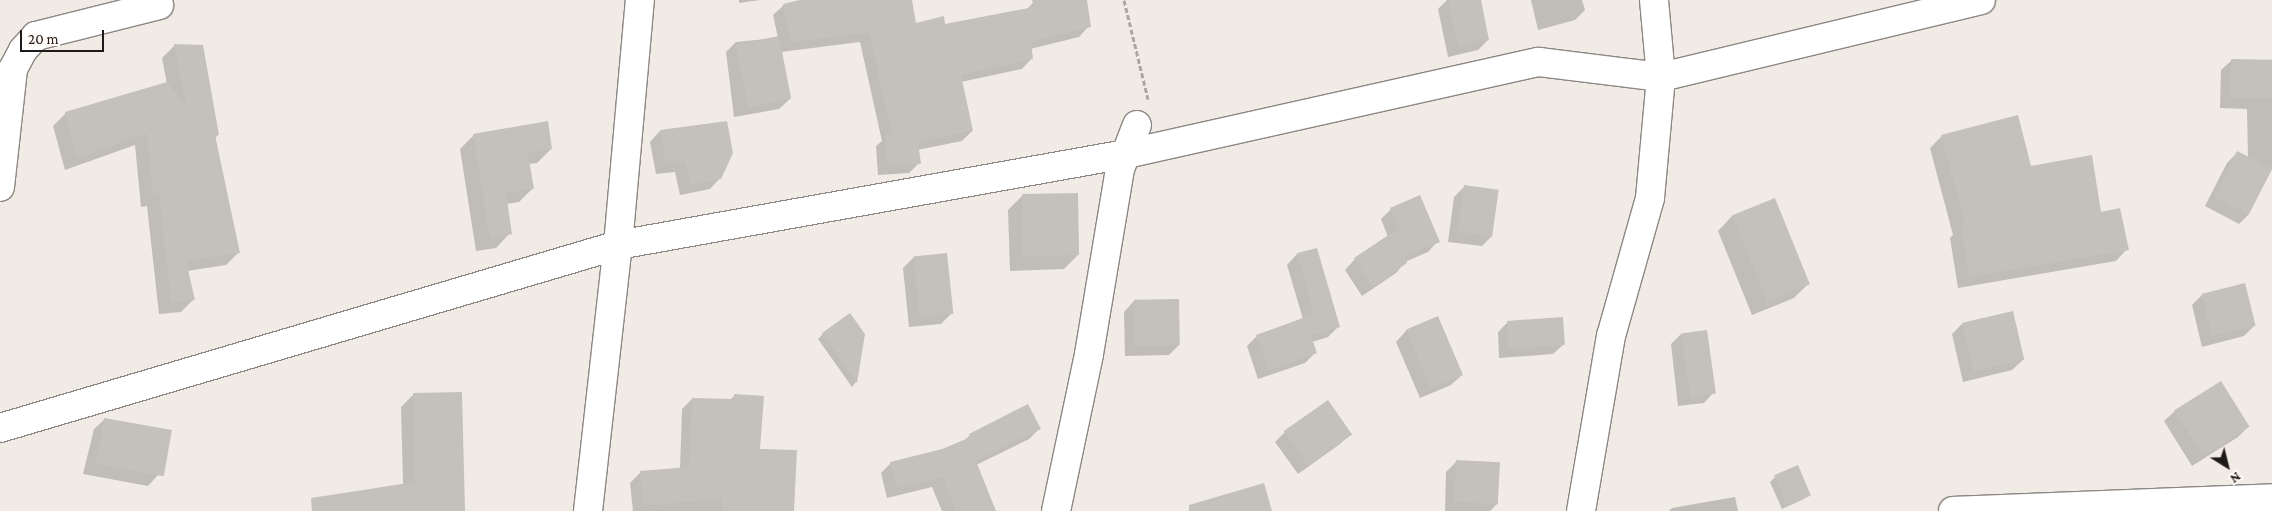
<!DOCTYPE html>
<style>
body{margin:0}
#map{position:relative;width:2272px;height:511px;overflow:hidden;background:#f1ebe6;font-family:"Crimson Pro",serif}
div>[style]{position:absolute}
[style*='--x']{left:calc(var(--x)*1px);top:calc(var(--y)*1px);width:calc(var(--w)*1px);rotate:calc(var(--a)*1deg)}
.shadow>*{inset:0;background:#0003}
.building>*{inset:0;background:#c4c0ba;transform-origin:0 0}
.path>*{height:3px;margin-top:-1.5px;transform-origin:0;background:repeating-linear-gradient(90deg,#aba6a3 0 5px,transparent 0 7.5px)}
.roads{filter:drop-shadow(1px 0 #8c8782) drop-shadow(-1px 0 #8c8782) drop-shadow(0 1px #8c8782) drop-shadow(0 -1px #8c8782)}
.street>*{height:28px;margin:-14px;padding:0 14px;transform-origin:14px;border-radius:14px;background:#fff}
span{translate:-50% -50%;white-space:nowrap;text-align:center;line-height:1.15;-webkit-text-stroke:4.5px #fff8f3;paint-order:stroke}
.north{position:absolute;left:2202px;top:441px;width:50px;height:50px;-webkit-text-stroke:4px #fff8f3;paint-order:stroke;rotate:144deg;font-size:14px;font-weight:700;line-height:20px;text-align:center;color:#1d1a19}
.north::after{content:'';display:block;margin:auto;width:18px;height:22px;background:#1d1a19;clip-path:polygon(50% 0,100% 100%,50% 72%,0 100%)}
.scale{position:absolute;left:20px;top:30px;width:84px;height:22px;box-sizing:border-box;border:2px solid #1d1a19;border-top:0;padding-left:6px;font-size:15px;line-height:18px;white-space:nowrap;color:#1d1a19;-webkit-text-stroke:4px #fff8f3;paint-order:stroke}
</style>
<div id="map">
<div class="shadow">
<i style="clip-path:polygon(739px 0,760px 0,739px 3px)"></i>
<i style="clip-path:polygon(805px 0,910px 0,915px 24px,944px 26px,1027px 9px,1033px 3px,1048px 0,1085px 0,1089px 26px,1079px 37px,1030px 49px,1032px 58px,1022px 69px,961px 82px,972px 131px,962px 141px,917px 150px,919px 163px,909px 173px,878px 175px,876px 146px,882px 141px,860px 42px,781px 52px,790px 99px,779px 109px,734px 117px,726px 52px,736px 42px,778px 38px,773px 15px,784px 5px)"></i>
<i style="clip-path:polygon(1447px 0,1480px 0,1488px 40px,1478px 50px,1448px 57px,1438px 9px)"></i>
<i style="clip-path:polygon(1531px 0,1582px 0,1585px 10px,1575px 20px,1538px 30px)"></i>
<i style="clip-path:polygon(175px 45px,218px 135px,215px 138px,239px 252px,226px 265px,187px 271px,193px 300px,181px 312px,159px 314px,147px 206px,141px 207px,135px 145px,65px 170px,53px 126px,66px 113px,167px 84px,162px 58px)"></i>
<i style="clip-path:polygon(2232px 60px,2272px 62px,2272px 169px,2249px 214px,2239px 224px,2205px 206px,2227px 163px,2237px 153px,2248px 158px,2247px 109px,2220px 108px,2221px 70px)"></i>
<i style="clip-path:polygon(660px 131px,720px 178px,710px 189px,680px 195px,675px 172px,656px 174px,650px 142px)"></i>
<i style="clip-path:polygon(474px 135px,551px 149px,537px 163px,529px 164px,533px 188px,519px 202px,506px 204px,510px 233px,496px 248px,476px 251px,460px 149px)"></i>
<i style="clip-path:polygon(1942px 136px,2100px 213px,2127px 249px,2116px 261px,1958px 288px,1950px 238px,1953px 235px,1930px 148px)"></i>
<i style="clip-path:polygon(1464px 187px,1492px 236px,1482px 246px,1448px 242px,1454px 197px)"></i>
<i style="clip-path:polygon(1022px 196px,1078px 255px,1064px 269px,1010px 271px,1008px 210px)"></i>
<i style="clip-path:polygon(1774px 199px,1808px 284px,1794px 298px,1752px 315px,1718px 231px,1732px 216px)"></i>
<i style="clip-path:polygon(1391px 209px,1438px 241px,1428px 252px,1405px 262px,1396px 273px,1362px 296px,1345px 270px,1355px 259px,1388px 237px,1381px 219px)"></i>
<i style="clip-path:polygon(1316px 249px,1338px 327px,1328px 337px,1312px 342px,1315px 353px,1305px 363px,1258px 379px,1247px 346px,1257px 336px,1303px 319px,1287px 265px,1297px 254px)"></i>
<i style="clip-path:polygon(913px 258px,951px 314px,941px 324px,909px 327px,903px 268px)"></i>
<i style="clip-path:polygon(2202px 295px,2254px 326px,2244px 336px,2202px 347px,2192px 305px)"></i>
<i style="clip-path:polygon(1134px 301px,1179px 345px,1169px 355px,1125px 356px,1124px 312px)"></i>
<i style="clip-path:polygon(2012px 312px,2023px 360px,2012px 370px,1963px 382px,1952px 334px,1962px 324px)"></i>
<i style="clip-path:polygon(1438px 318px,1462px 375px,1451px 385px,1420px 398px,1396px 342px,1406px 331px)"></i>
<i style="clip-path:polygon(1508px 322px,1564px 344px,1553px 354px,1499px 358px,1498px 332px)"></i>
<i style="clip-path:polygon(823px 334px,864px 334px,856px 382px,852px 387px,818px 339px)"></i>
<i style="clip-path:polygon(1681px 334px,1714px 392px,1704px 403px,1678px 406px,1671px 344px)"></i>
<i style="clip-path:polygon(2221px 382px,2248px 427px,2238px 437px,2192px 466px,2164px 421px,2175px 411px)"></i>
<i style="clip-path:polygon(414px 394px,464px 511px,332px 511px,403px 485px,401px 407px)"></i>
<i style="clip-path:polygon(735px 395px,759px 450px,793px 511px,633px 511px,630px 483px,641px 472px,680px 469px,682px 409px,692px 399px,730px 400px)"></i>
<i style="clip-path:polygon(105px 419px,158px 475px,148px 486px,83px 474px,94px 429px)"></i>
<i style="clip-path:polygon(1039px 429px,1029px 439px,976px 465px,995px 511px,942px 511px,932px 487px,887px 498px,881px 473px,891px 463px,942px 451px,963px 442px,970px 435px)"></i>
<i style="clip-path:polygon(1285px 432px,1350px 434px,1340px 444px,1298px 474px,1275px 442px)"></i>
<i style="clip-path:polygon(1456px 462px,1498px 503px,1490px 511px,1445px 511px,1446px 472px)"></i>
<i style="clip-path:polygon(1775px 477px,1809px 494px,1804px 499px,1782px 509px,1770px 482px)"></i>
<i style="clip-path:polygon(1735px 497px,1738px 511px,1669px 511px,1672px 508px)"></i>
</div>
<div class="building">
<i style="clip-path:polygon(800px 0,912px 0,916px 23px,944px 16px,945px 24px,1034px 7px,1032px 0,1087px 0,1091px 27px,1031px 42px,1033px 59px,961px 75px,973px 131px,918px 142px,921px 164px,888px 165px,885px 135px,892px 134px,869px 33px,790px 42px,783px 4px)"></i>
<i style="clip-path:polygon(1448px 0,1481px 0,1489px 40px,1458px 47px)"></i>
<i style="left:779px;top:36px;width:64px;height:44px;rotate:79deg"></i>
<i style="clip-path:polygon(174px 44px,203px 45px,219px 135px,215px 135px,240px 253px,186px 261px,195px 300px,171px 302px,159px 194px,153px 195px,147px 133px,77px 159px,65px 112px,167px 82px,186px 106px)"></i>
<i style="left:2231px;top:59px;width:41px;height:39px;rotate:1deg"></i>
<i style="clip-path:polygon(2018px 115px,2031px 166px,2092px 155px,2101px 212px,2120px 208px,2129px 250px,1969px 277px,1961px 225px,1965px 224px,1941px 135px)"></i>
<i style="clip-path:polygon(548px 121px,552px 149px,528px 153px,534px 189px,506px 193px,512px 234px,490px 238px,473px 134px)"></i>
<i style="clip-path:polygon(727px 121px,733px 153px,721px 179px,690px 185px,685px 162px,666px 164px,660px 130px)"></i>
<i style="left:2237px;top:151px;width:39px;height:51px;rotate:27deg"></i>
<i style="left:1464px;top:185px;width:35px;height:47px;rotate:8deg"></i>
<i style="left:1078px;top:193px;width:62px;height:56px;rotate:89deg"></i>
<i style="clip-path:polygon(1420px 195px,1440px 242px,1404px 257px,1407px 263px,1373px 287px,1354px 258px,1399px 228px,1390px 208px)"></i>
<i style="left:1775px;top:198px;width:93px;height:46px;rotate:68deg"></i>
<i style="clip-path:polygon(1317px 248px,1340px 327px,1311px 336px,1317px 353px,1269px 370px,1256px 335px,1314px 314px,1297px 253px)"></i>
<i style="left:947px;top:253px;width:61px;height:34px;rotate:84deg"></i>
<i style="left:2245px;top:283px;width:44px;height:45px;rotate:76deg"></i>
<i style="left:1179px;top:299px;width:46px;height:45px;rotate:89deg"></i>
<i style="left:2013px;top:311px;width:50px;height:52px;rotate:77deg"></i>
<i style="clip-path:polygon(850px 313px,865px 334px,857px 383px,822px 333px)"></i>
<i style="left:1438px;top:316px;width:64px;height:35px;rotate:67deg"></i>
<i style="left:1563px;top:317px;width:28px;height:56px;rotate:86deg"></i>
<i style="left:1707px;top:330px;width:64px;height:26px;rotate:82deg"></i>
<i style="left:2221px;top:381px;width:54px;height:55px;rotate:58deg"></i>
<i style="clip-path:polygon(462px 392px,465px 511px,312px 511px,311px 498px,415px 482px,413px 393px)"></i>
<i style="clip-path:polygon(734px 394px,764px 396px,760px 449px,797px 450px,794px 511px,723px 511px,722px 499px,643px 506px,640px 471px,689px 467px,692px 398px,734px 399px)"></i>
<i style="left:1328px;top:400px;width:42px;height:54px;rotate:55deg"></i>
<i style="clip-path:polygon(1028px 404px,1041px 429px,976px 461px,996px 511px,956px 511px,942px 477px,897px 488px,890px 462px,942px 449px,971px 437px,969px 434px)"></i>
<i style="left:104px;top:418px;width:69px;height:47px;rotate:10deg"></i>
<i style="left:1456px;top:460px;width:44px;height:42px;rotate:3deg"></i>
<i style="left:1798px;top:465px;width:33px;height:26px;rotate:67deg"></i>
<i style="clip-path:polygon(1264px 483px,1272px 511px,1189px 511px,1189px 505px)"></i>
</div>
<div class="path">
<i style="--x:1124;--y:0;--w:102;--a:76.4"></i>
</div>
<div class="roads">
<div class="street">
<i style="--x:0;--y:187;--w:119;--a:-83.7"></i>
<i style="--x:13;--y:69;--w:21;--a:-62"></i>
<i style="--x:23;--y:50;--w:19;--a:-47"></i>
<i style="--x:36;--y:36;--w:127;--a:-14.1"></i>
<i style="--x:0;--y:428;--w:645;--a:-16.49"></i>
<i style="--x:618;--y:245;--w:516;--a:-10.16"></i>
<i style="--x:1126;--y:154;--w:423;--a:-12.6"></i>
<i style="--x:1539;--y:62;--w:123;--a:7"></i>
<i style="--x:1661;--y:77;--w:329;--a:-13.5"></i>
<i style="--x:588;--y:511;--w:268;--a:-83.6"></i>
<i style="--x:618;--y:245;--w:246;--a:-84.9"></i>
<i style="--x:1056;--y:511;--w:160;--a:-78.1"></i>
<i style="--x:1089;--y:354;--w:188;--a:-80.5"></i>
<i style="--x:1120;--y:169;--w:47;--a:-68.9"></i>
<i style="--x:1581;--y:511;--w:178;--a:-80.3"></i>
<i style="--x:1611;--y:336;--w:143;--a:-74.2"></i>
<i style="--x:1650;--y:198;--w:121;--a:-84.8"></i>
<i style="--x:1661;--y:77;--w:77;--a:-95.2"></i>
<i style="--x:1953;--y:511;--w:319;--a:-2.3"></i>
</div>
</div>
<div class="north">N</div>
<div class="scale">20 m</div>
</div>
